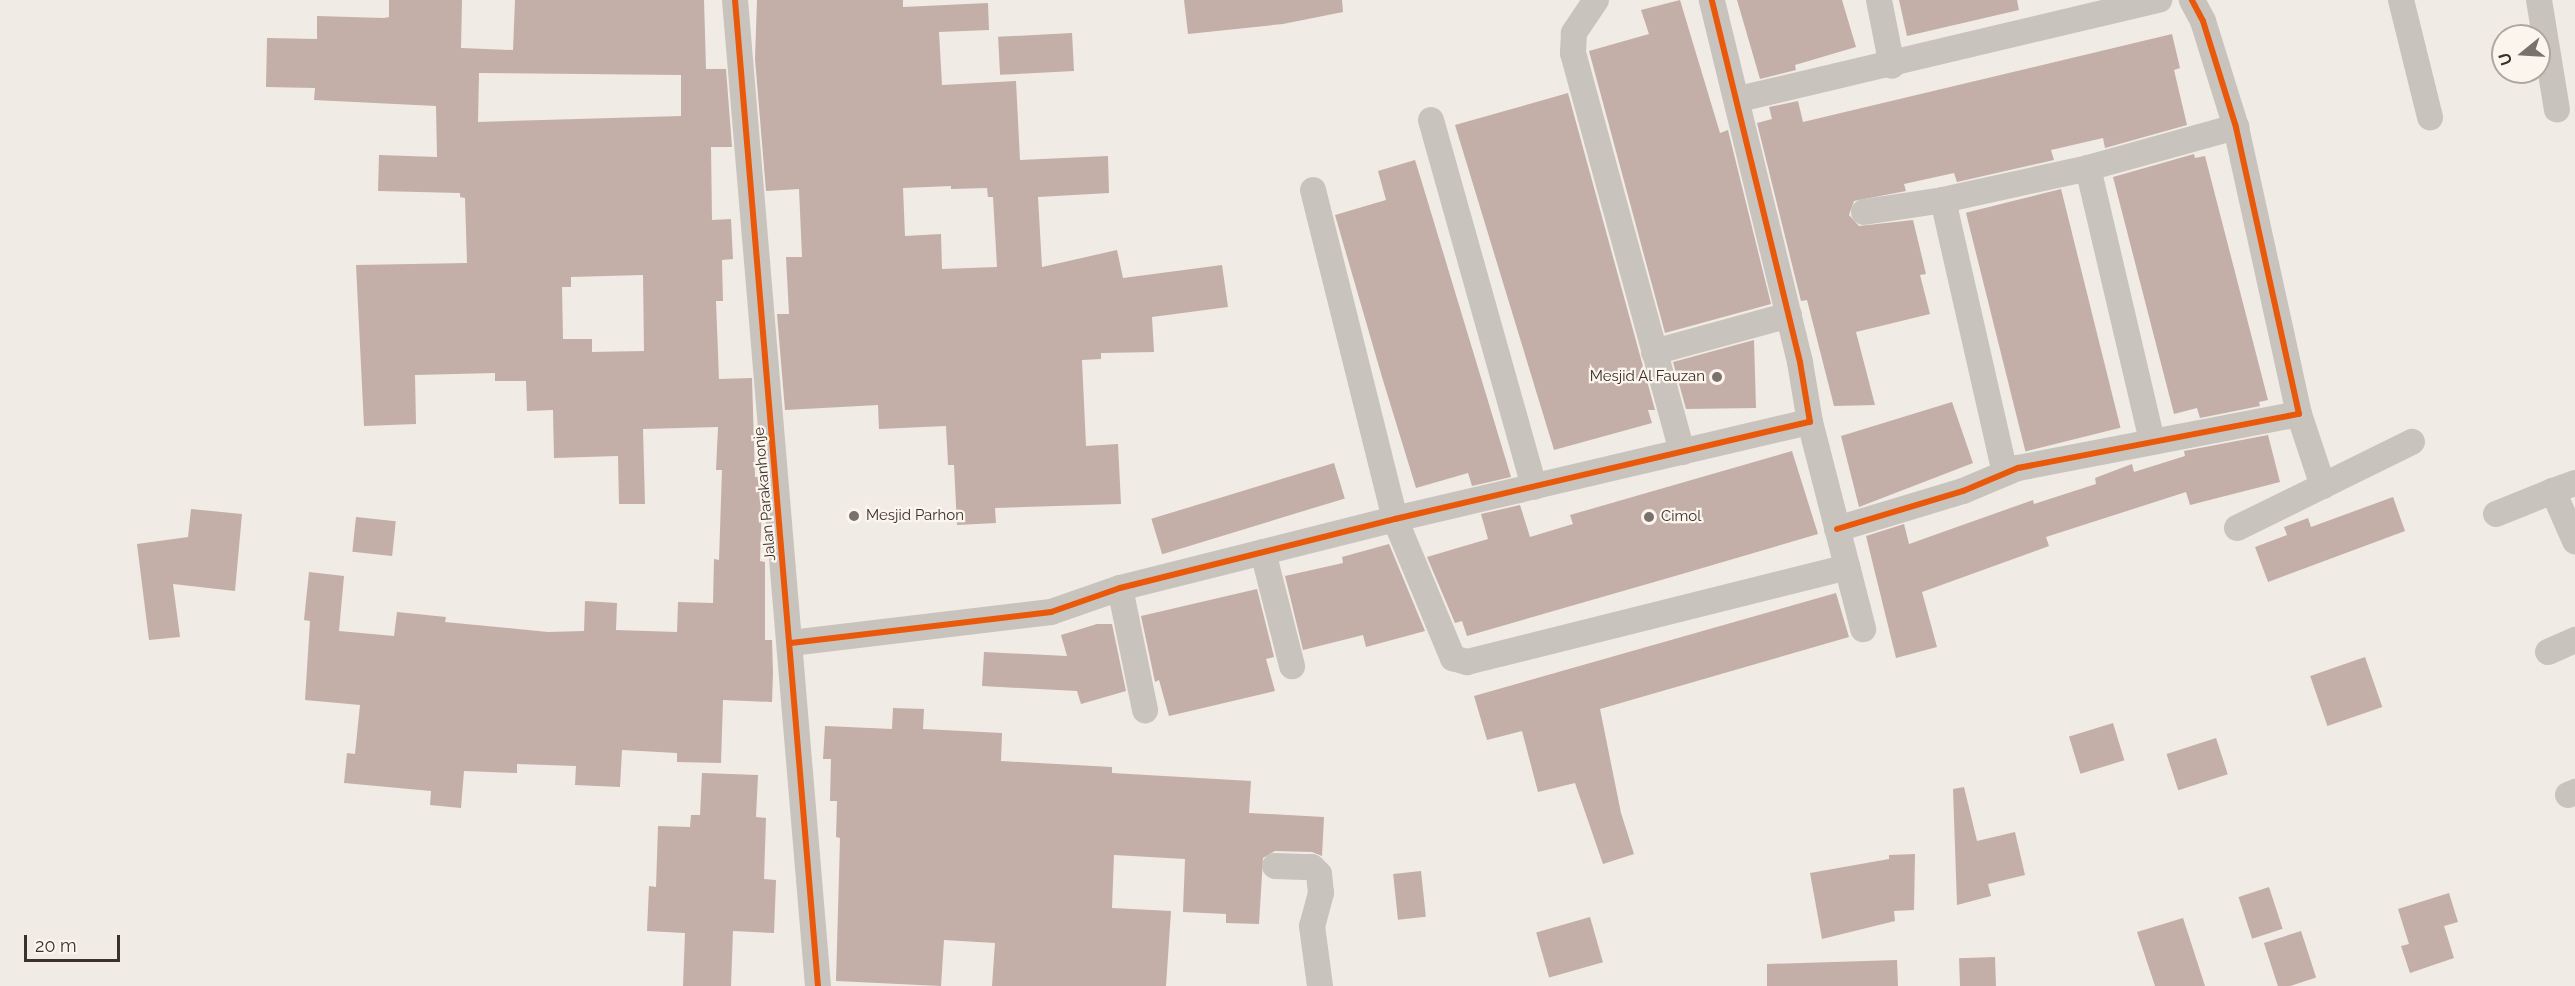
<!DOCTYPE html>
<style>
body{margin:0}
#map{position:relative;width:2575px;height:986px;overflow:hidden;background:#f0ebe5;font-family:Raleway,sans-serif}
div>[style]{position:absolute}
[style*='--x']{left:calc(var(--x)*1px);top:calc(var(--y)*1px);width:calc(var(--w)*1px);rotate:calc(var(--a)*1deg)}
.building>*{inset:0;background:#c3afa7;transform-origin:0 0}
.street>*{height:26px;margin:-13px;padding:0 13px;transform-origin:13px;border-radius:13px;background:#c9c3be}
.cycleway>*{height:6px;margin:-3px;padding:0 3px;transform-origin:3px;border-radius:3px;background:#e8590c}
.dots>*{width:16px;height:16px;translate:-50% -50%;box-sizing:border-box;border:3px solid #fbf5ee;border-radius:50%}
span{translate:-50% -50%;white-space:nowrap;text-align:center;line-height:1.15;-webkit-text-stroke:4.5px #fbf5ee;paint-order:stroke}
.poi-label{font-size:15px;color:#3b302b}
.right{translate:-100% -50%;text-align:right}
.left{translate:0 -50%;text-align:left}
.street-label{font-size:15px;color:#3b302b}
.north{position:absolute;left:2491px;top:24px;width:60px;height:60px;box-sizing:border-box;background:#fbf5ee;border:2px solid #aea6a0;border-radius:50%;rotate:252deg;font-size:16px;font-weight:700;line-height:24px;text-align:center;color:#3b302b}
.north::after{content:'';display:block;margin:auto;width:21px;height:27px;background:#7a716c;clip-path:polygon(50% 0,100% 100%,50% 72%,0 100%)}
.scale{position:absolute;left:24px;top:935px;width:96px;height:27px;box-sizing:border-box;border:3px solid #3b302b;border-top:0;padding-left:8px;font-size:18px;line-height:21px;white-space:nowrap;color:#3b302b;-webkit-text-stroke:4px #fbf5ee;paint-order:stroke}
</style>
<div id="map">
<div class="building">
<i style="clip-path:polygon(evenodd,389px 0,462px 0,461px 48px,513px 50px,515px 0,704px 0,706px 69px,726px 69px,732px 147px,711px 147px,712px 220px,731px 219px,733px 259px,722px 260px,723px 301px,716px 301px,719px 379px,752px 378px,755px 477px,760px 477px,762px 503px,760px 561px,765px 562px,765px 640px,772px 640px,773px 673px,772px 702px,723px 700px,721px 763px,677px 762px,677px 753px,622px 750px,620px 787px,575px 785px,576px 766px,517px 764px,517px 773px,464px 771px,461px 808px,430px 805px,431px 791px,344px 783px,347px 753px,355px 754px,360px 705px,305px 700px,310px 621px,304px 620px,309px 572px,344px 576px,339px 631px,394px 636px,397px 612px,446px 617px,445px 622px,548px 632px,584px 631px,585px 601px,617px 603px,616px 630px,677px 632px,678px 602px,713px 603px,714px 559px,719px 560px,722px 470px,716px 470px,718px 427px,643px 429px,645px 504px,619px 504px,618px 456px,554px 458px,553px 410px,527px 411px,526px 381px,495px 381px,495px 373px,415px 375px,416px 424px,364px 426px,356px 265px,467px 263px,465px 198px,460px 197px,460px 193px,378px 191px,379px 155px,437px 157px,436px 106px,314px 100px,315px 88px,266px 87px,267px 38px,317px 39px,317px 16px,384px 18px,389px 17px,389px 0,479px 73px,681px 75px,681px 116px,478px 122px,479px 73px,389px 0,643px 275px,644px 351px,592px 352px,592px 339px,563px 339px,562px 287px,571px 287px,571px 277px,643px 275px)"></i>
<i style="clip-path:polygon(evenodd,757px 0,903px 0,903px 7px,988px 3px,989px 30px,939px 32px,942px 85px,1016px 81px,1020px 160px,1108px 156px,1109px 193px,1038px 197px,1042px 267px,1117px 250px,1123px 278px,1222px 265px,1228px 307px,1152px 317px,1154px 352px,1101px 353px,1101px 359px,1082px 360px,1086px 446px,1118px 444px,1121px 504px,995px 508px,996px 523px,957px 525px,954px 465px,948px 465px,946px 426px,879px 429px,878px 405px,785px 410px,777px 314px,789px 314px,786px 257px,802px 257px,799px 189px,766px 191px,755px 59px,757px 0,951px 186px,951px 189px,987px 188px,988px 197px,993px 197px,997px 267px,942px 269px,941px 234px,905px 236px,903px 188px,951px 186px)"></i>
<i style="clip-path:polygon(1184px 0,1342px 0,1343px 12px,1283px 24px,1188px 34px)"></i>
<i style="clip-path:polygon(1680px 0,1720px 133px,1728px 130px,1771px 304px,1665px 333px,1589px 51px,1649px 34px,1641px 10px)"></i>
<i style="clip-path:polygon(1737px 0,1842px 0,1856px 47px,1795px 65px,1796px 70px,1760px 79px)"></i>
<i style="clip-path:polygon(1899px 0,2017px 0,2019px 10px,1907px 36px)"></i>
<i style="left:1072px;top:33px;width:38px;height:74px;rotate:87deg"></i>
<i style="clip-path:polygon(2172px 34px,2180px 68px,2174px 70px,2187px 125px,2105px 148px,2103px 138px,2051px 150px,2054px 160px,1957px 182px,1954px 173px,1904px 184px,1906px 191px,1854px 201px,1849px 215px,1859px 226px,1913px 220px,1926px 274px,1920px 275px,1930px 314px,1856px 332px,1875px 405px,1834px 406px,1807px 300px,1801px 301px,1757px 123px,1772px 119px,1769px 107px,1798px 101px,1803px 122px)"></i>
<i style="clip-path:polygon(1568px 93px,1655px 410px,1648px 410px,1652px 423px,1554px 450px,1455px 125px)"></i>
<i style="clip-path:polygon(2194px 154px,2195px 158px,2205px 156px,2268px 400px,2259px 402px,2260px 406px,2200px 418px,2197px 408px,2174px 414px,2113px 177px)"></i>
<i style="clip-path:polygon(1415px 160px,1423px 186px,1511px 477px,1472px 486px,1468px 473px,1416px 488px,1382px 377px,1335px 215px,1386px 200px,1378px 171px)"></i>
<i style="left:2061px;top:189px;width:246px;height:98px;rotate:76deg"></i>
<i style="clip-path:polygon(1754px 340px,1756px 408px,1686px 409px,1673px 362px)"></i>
<i style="clip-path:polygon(1952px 402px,1973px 463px,1859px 507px,1841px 436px)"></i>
<i style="clip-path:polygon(2268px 435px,2280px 482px,2190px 505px,2186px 492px,2046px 537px,2049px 546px,1922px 592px,1937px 647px,1896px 658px,1866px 536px,1904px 524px,1909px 544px,2033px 500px,2034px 504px,2096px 484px,2095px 478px,2132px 464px,2134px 472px,2185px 456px,2184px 451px)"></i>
<i style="clip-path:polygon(1792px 451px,1818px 534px,1682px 574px,1467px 636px,1462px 621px,1455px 623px,1427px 557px,1488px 539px,1481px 514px,1520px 505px,1530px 537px,1573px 524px,1570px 515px)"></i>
<i style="left:1334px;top:463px;width:37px;height:191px;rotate:73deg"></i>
<i style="clip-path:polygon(2393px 497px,2405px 531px,2268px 582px,2255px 547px,2287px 535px,2284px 527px,2308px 518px,2311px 527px)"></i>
<i style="clip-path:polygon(191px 509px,242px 514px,235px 591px,173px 584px,180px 637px,149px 640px,137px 544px,188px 537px)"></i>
<i style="left:356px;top:517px;width:40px;height:35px;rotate:6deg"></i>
<i style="clip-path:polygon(1389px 544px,1425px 631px,1366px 647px,1363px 635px,1303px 650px,1285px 576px,1343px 563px,1342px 557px)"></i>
<i style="clip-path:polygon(1257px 589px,1274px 657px,1266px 659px,1275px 691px,1169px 716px,1159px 680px,1155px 682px,1141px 616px)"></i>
<i style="clip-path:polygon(1836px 593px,1849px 637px,1600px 709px,1621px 813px,1634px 854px,1603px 864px,1575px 783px,1538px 792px,1522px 731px,1487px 740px,1474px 696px)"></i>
<i style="clip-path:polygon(1097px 624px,1112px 624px,1126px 691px,1081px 704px,1077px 691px,982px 686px,984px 652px,1067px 656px,1061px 635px)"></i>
<i style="left:2365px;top:657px;width:53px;height:58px;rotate:71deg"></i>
<i style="clip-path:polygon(893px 708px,924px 709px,923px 729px,1002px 733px,1001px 761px,1112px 767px,1112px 773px,1251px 781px,1249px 813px,1324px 817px,1322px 856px,1312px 852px,1275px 851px,1263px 858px,1259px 924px,1226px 923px,1226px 914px,1183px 912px,1185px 859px,1114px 855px,1112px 908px,1171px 911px,1166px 986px,992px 986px,995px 943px,944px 940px,941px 986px,836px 981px,840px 838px,836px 837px,837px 801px,830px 801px,831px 759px,823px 759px,825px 726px,892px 729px)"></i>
<i style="left:2113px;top:723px;width:39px;height:46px;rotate:73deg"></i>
<i style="left:2216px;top:738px;width:38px;height:52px;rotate:72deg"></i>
<i style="clip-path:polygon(702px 773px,758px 775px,756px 817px,766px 818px,764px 879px,776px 880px,774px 933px,733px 931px,731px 986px,683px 986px,685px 933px,647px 931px,649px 886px,656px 887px,658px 826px,690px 827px,691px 815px,700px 815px)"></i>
<i style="clip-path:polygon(1964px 787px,1977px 841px,2015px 832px,2025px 875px,1988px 884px,1991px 896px,1957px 905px,1953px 789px)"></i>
<i style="clip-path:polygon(1915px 854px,1914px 910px,1894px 911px,1895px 921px,1822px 939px,1810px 873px,1889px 859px,1889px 855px)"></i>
<i style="left:1421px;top:871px;width:46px;height:28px;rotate:84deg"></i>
<i style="left:2269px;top:887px;width:44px;height:32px;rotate:72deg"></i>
<i style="clip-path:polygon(2449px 893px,2458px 922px,2444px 926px,2454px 958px,2410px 973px,2401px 946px,2409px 944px,2398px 909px)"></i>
<i style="left:1590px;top:917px;width:47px;height:56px;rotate:74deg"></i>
<i style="clip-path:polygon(2183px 918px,2205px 986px,2155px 986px,2137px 932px)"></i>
<i style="left:2301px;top:931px;width:49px;height:39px;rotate:72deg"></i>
<i style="left:1995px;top:957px;width:29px;height:36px;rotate:88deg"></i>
<i style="clip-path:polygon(1897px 960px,1898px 986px,1767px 986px,1767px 964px)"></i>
</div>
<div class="street">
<i style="--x:735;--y:0;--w:989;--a:85.19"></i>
<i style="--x:1596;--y:0;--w:40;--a:124"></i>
<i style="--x:1574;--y:33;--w:20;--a:93"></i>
<i style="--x:1573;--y:53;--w:414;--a:74.7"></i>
<i style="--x:1879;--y:0;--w:67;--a:78.9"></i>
<i style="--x:2401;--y:0;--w:121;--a:76.1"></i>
<i style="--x:2539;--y:0;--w:111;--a:80.7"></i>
<i style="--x:1739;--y:99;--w:432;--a:-13.3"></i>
<i style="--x:1431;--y:120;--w:381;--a:74.3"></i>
<i style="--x:2088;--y:168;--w:279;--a:76.8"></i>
<i style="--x:1313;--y:190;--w:339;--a:76"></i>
<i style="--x:1395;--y:519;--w:151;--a:67.4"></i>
<i style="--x:1453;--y:658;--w:15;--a:16"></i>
<i style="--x:1467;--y:662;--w:392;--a:-14"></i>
<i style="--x:1864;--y:212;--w:80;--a:-8.6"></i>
<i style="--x:1654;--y:352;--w:140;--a:-15.3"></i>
<i style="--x:2299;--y:414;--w:76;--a:71.6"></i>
<i style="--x:1810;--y:422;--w:214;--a:75.6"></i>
<i style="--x:2005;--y:473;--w:280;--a:-102.8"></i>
<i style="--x:1943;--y:200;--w:148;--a:-12.4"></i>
<i style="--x:2088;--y:168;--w:154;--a:-15.5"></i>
<i style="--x:2553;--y:491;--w:23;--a:-20"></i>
<i style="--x:2496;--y:514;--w:61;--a:-22"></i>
<i style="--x:2553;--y:491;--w:55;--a:66.3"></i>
<i style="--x:2237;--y:528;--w:195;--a:-26.2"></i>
<i style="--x:1837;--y:529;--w:132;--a:-16.8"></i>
<i style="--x:1963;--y:491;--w:60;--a:-22.7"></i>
<i style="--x:2018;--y:468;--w:286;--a:-10.9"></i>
<i style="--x:2299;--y:414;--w:294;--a:-102.4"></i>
<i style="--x:2236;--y:127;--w:111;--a:-107.3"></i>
<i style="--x:2203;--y:21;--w:24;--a:-118"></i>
<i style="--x:1263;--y:552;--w:118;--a:75.7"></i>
<i style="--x:1120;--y:588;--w:125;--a:78.4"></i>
<i style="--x:791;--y:643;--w:262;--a:-6.8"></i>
<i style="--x:1051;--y:612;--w:73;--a:-19.2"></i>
<i style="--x:1120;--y:588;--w:284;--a:-14.1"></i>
<i style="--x:1395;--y:519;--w:426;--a:-13.2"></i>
<i style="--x:1810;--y:422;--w:61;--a:-99.5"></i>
<i style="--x:1800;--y:362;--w:373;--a:-103.7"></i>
<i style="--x:2548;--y:652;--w:30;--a:-24"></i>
<i style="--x:2568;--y:795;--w:8;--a:-23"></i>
<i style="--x:1275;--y:866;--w:37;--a:2"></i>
<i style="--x:1312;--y:867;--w:10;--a:45"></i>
<i style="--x:1319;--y:874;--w:19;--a:84"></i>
<i style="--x:1321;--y:893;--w:34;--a:105"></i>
<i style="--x:1312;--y:926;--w:61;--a:82.4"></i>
</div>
<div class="cycleway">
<i style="--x:735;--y:0;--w:989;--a:85.19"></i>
<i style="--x:1837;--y:529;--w:132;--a:-16.8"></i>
<i style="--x:1963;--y:491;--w:60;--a:-22.7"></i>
<i style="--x:2018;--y:468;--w:286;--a:-10.9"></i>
<i style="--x:2299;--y:414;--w:294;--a:-102.4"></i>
<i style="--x:2236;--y:127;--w:111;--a:-107.3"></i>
<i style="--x:2203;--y:21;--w:24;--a:-118"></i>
<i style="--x:791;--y:643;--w:262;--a:-6.8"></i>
<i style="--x:1051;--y:612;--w:73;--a:-19.2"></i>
<i style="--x:1120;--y:588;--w:284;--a:-14.1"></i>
<i style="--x:1395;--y:519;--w:426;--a:-13.2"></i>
<i style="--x:1810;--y:422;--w:61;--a:-99.5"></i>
<i style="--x:1800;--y:362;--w:373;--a:-103.7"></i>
</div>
<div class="dots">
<i style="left:1717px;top:377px;background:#7a716c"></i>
<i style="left:854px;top:516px;background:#7a716c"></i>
<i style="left:1649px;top:517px;background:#7a716c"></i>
</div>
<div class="poi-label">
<span class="right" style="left:1705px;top:377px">Mesjid Al Fauzan</span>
<span class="left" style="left:866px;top:516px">Mesjid Parhon</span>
<span class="left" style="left:1661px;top:517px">Cimol</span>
</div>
<div class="street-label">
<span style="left:765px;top:494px;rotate:-95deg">Jalan Parakanhonje</span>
</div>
<div class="north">U</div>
<div class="scale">20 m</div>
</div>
